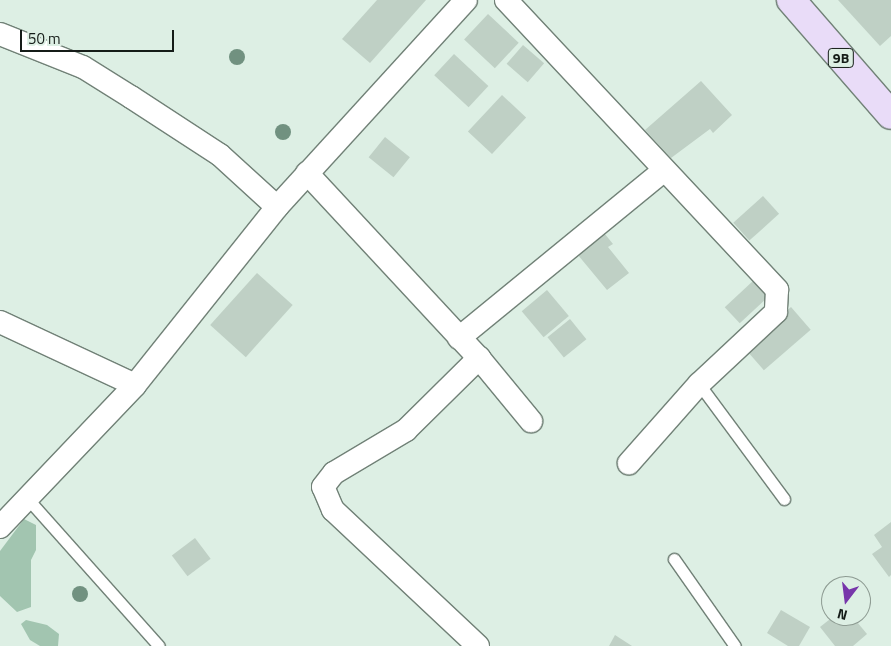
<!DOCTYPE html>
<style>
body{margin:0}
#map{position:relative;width:891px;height:646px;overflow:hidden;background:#ddefe4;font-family:"Titillium Web",sans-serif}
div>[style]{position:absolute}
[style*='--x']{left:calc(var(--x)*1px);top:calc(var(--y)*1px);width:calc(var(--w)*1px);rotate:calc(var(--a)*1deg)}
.green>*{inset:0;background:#a2c5b0}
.building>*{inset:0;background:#bfd0c5;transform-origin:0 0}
.roads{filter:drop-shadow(1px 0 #718177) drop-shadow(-1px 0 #718177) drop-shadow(0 1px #718177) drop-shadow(0 -1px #718177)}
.lane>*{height:11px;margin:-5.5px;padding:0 5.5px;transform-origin:5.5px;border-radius:5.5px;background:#fff}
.street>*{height:22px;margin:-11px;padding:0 11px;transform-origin:11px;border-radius:11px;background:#fff}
.primary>*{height:28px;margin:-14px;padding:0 14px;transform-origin:14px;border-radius:14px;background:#e9dcf8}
.trees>*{width:16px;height:16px;margin:-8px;border-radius:50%;background:#719180}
span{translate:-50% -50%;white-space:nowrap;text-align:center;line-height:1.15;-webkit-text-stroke:5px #ddefe4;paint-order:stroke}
.shield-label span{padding:1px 4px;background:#ddefe4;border:1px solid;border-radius:4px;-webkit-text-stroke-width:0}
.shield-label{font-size:14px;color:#151c18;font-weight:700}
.north{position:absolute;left:821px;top:576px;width:50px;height:50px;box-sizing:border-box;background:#ddefe4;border:1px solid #8d9b92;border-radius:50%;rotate:195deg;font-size:14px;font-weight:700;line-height:20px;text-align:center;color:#151c18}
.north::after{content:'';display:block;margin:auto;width:18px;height:22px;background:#7736aa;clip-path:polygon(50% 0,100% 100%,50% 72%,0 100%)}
.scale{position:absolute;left:20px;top:30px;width:154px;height:22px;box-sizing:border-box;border:2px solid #151c18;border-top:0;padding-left:6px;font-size:15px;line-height:18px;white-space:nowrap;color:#151c18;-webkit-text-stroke:4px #ddefe4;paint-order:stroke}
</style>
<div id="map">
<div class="green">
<i style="clip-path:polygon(24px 519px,36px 525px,36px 550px,31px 560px,31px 607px,17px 612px,0 596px,0 551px)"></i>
<i style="clip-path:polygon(26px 620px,47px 625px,59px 634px,58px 646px,40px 646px,30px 640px,21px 624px)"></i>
</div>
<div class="building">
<i style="clip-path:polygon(377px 0,426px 0,370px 63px,342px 39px)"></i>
<i style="clip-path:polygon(838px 0,891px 0,891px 36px,880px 46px)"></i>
<i style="left:488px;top:14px;width:42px;height:35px;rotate:43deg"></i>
<i style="left:523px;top:45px;width:28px;height:25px;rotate:41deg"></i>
<i style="left:454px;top:54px;width:47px;height:29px;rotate:43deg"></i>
<i style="clip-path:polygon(701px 81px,732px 115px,713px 133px,710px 129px,671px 158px,645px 130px)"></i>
<i style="left:502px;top:95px;width:33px;height:50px;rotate:43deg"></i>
<i style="left:385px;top:137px;width:32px;height:26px;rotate:39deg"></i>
<i style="left:763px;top:196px;width:24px;height:40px;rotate:48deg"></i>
<i style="clip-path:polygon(600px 228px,613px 244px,608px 247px,629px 273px,607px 290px,573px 249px)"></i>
<i style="left:257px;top:273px;width:48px;height:70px;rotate:42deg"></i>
<i style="left:754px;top:280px;width:22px;height:40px;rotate:47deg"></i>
<i style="left:547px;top:290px;width:34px;height:33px;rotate:50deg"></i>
<i style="left:791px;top:307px;width:30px;height:62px;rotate:49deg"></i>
<i style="left:570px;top:319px;width:26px;height:29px;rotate:51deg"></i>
<i style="clip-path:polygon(891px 522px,891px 575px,889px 577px,872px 554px,882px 547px,874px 535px)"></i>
<i style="left:195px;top:538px;width:26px;height:29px;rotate:53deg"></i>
<i style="clip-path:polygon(781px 610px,810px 627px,799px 646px,788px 646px,767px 633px)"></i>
<i style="clip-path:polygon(834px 616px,852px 616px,867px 634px,853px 646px,835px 646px,820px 627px)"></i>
<i style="clip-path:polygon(615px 635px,632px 646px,609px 646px)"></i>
</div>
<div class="roads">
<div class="lane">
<i style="--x:699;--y:384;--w:143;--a:53.5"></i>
<i style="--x:27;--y:498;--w:198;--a:48.3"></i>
<i style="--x:674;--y:559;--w:106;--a:55"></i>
</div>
<div class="street">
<i style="--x:506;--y:0;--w:397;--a:46.9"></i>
<i style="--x:777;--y:290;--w:22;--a:93"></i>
<i style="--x:776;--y:312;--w:105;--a:136.9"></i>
<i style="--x:699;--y:384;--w:106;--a:131.5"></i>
<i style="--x:0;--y:34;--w:89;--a:21.7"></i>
<i style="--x:83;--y:67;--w:57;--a:32"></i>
<i style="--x:131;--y:97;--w:106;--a:33.1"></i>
<i style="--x:220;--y:155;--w:77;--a:42.4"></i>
<i style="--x:307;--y:173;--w:253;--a:47.1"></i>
<i style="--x:479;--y:358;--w:82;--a:50.5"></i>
<i style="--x:0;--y:322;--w:149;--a:25"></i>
<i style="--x:459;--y:338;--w:265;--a:-39.3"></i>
<i style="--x:0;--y:527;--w:196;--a:-46.4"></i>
<i style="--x:135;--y:385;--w:228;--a:-51.4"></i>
<i style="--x:277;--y:207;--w:280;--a:-47.6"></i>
<i style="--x:478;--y:646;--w:199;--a:-136.8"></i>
<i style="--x:333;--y:510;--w:25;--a:-113"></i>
<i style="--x:323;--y:487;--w:18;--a:-52"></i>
<i style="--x:334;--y:473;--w:84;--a:-30.8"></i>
<i style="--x:406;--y:430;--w:103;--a:-44.6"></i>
</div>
<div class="primary">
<i style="--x:791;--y:0;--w:152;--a:49"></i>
</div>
</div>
<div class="trees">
<i style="left:237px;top:57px"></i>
<i style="left:283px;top:132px"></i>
<i style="left:80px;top:594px"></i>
</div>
<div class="shield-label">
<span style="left:841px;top:58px">9B</span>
</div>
<div class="north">N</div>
<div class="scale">50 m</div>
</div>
